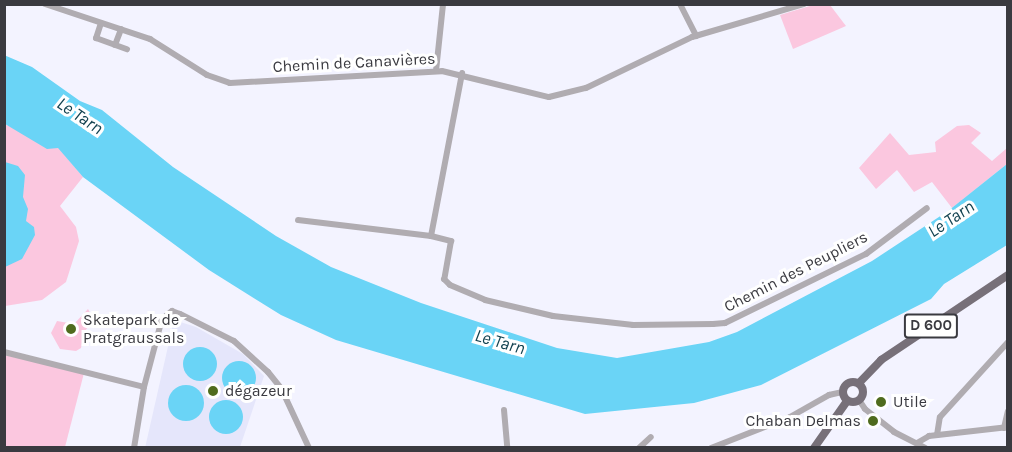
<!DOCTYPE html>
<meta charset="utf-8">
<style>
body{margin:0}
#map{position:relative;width:1012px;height:452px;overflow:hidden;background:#f3f3ff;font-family:Karla,sans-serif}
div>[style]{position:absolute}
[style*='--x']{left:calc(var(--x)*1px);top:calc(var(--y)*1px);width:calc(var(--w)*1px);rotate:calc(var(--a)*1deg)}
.built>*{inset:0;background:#e5e6fb}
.green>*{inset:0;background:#fbc7df}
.water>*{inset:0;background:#6ad4f6}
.round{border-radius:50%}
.minor>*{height:6px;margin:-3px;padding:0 3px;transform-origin:3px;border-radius:3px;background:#b0acb1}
.major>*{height:8px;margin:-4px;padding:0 4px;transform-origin:4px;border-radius:4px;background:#777079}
.major>.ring{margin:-4px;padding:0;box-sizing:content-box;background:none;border:8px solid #777079;border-radius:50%}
.dots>*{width:16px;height:16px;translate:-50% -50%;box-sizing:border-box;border:3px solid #fff;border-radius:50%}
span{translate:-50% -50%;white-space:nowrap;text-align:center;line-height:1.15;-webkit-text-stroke:6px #fff;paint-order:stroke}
.shield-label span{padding:2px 4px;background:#fff;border:2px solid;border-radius:4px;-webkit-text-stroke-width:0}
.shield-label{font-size:15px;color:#3a3a40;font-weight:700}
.street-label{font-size:16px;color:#3a3a40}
.poi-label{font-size:16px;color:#3a3a40}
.left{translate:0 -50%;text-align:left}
.right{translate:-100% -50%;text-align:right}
.water-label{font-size:18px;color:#134351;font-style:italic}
.frame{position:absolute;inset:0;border:6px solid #3a3a40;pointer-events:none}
</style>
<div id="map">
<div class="built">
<i style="clip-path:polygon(174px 320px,196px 327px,243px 354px,264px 376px,240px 447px,145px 448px)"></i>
</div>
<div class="green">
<i style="clip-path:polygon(813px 5px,830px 5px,846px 26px,793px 49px,780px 15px)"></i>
<i style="clip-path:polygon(4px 124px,58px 147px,83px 177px,60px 206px,76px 227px,79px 241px,66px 282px,42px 300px,5px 306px)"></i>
<i style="clip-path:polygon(969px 125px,981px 133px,971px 143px,992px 161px,1007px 148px,1007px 164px,952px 208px,932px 182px,914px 192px,897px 170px,876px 189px,859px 168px,890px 133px,909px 155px,936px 152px,935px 142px,957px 126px)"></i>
<i style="clip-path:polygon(88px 309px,94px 320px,84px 332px,81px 348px,76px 351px,60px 349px,51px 333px,57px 321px,74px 324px)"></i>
<i style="clip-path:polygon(5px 355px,84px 373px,65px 447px,5px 448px)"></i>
</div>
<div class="water">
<i style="clip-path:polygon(4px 55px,32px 67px,80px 101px,102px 110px,173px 167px,276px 236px,331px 267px,421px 303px,557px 348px,617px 358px,709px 342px,737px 332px,872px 261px,948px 211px,1007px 164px,1007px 245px,944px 284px,931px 299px,761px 385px,694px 403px,585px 414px,336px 340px,281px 315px,209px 270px,83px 177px,58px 148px,47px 149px,5px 124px)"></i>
<i style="clip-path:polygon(5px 162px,18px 166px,25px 175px,23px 197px,28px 209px,26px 221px,34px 227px,35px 235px,22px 259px,5px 267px)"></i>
<i class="round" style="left:183px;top:347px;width:34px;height:34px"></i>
<i class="round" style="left:222px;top:361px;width:34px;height:34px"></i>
<i class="round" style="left:168px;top:385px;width:36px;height:36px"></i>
<i class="round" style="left:209px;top:400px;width:34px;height:34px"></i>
</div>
<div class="minor">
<i style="--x:45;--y:4;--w:111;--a:18.4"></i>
<i style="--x:150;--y:39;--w:67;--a:32.3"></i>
<i style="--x:207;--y:75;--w:24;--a:19"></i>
<i style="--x:230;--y:83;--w:212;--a:-3.2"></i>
<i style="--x:442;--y:71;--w:110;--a:13.7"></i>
<i style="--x:549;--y:97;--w:38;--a:-14"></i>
<i style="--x:586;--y:88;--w:118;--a:-25.7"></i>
<i style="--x:692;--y:37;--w:117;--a:-16.4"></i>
<i style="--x:680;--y:4;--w:36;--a:63"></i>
<i style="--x:101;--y:23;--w:16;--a:108"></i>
<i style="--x:96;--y:38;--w:33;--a:20"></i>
<i style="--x:115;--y:45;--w:17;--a:-69"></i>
<i style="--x:436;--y:71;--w:67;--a:-84"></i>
<i style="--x:298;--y:220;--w:134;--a:6.9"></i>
<i style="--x:431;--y:236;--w:166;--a:-79.2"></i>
<i style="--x:431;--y:236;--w:21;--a:14"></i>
<i style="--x:451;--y:241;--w:39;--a:100"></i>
<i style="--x:444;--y:279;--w:8;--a:45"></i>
<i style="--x:450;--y:285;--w:38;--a:23"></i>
<i style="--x:485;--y:300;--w:70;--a:13.2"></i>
<i style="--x:553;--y:316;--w:81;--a:6.4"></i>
<i style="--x:633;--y:325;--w:80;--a:-0.7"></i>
<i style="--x:713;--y:324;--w:12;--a:-5"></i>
<i style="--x:725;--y:323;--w:157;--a:-26.1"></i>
<i style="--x:866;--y:254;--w:76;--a:-37"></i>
<i style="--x:4;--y:352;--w:144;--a:14"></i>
<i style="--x:144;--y:387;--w:62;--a:99.3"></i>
<i style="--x:144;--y:387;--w:70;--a:-75.2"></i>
<i style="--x:162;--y:319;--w:13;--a:-39"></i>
<i style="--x:172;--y:311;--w:9;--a:21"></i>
<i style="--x:180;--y:314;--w:60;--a:26.6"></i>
<i style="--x:234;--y:341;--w:46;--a:42.4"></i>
<i style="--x:268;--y:372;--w:21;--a:51"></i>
<i style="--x:281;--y:388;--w:66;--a:65"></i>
<i style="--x:859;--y:400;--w:11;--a:56"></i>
<i style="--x:865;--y:409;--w:37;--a:38"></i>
<i style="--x:894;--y:432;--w:35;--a:27"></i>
<i style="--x:504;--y:410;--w:38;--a:85"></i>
<i style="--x:1004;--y:428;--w:17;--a:-77"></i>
<i style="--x:937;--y:435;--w:18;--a:-81"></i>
<i style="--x:940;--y:417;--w:101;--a:-47.8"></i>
<i style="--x:917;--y:443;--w:14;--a:-30"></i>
<i style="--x:929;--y:436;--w:80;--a:-6.5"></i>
<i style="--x:639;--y:448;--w:16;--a:-43"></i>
<i style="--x:711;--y:448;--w:85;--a:-21.4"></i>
<i style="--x:790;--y:417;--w:45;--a:-29.4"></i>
<i style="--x:829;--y:395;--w:13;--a:-13"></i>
</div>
<div class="major">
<i class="ring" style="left:843px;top:382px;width:12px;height:12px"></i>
<i style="--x:859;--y:383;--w:32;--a:-46"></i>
<i style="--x:881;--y:360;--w:153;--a:-33.8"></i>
<i style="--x:814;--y:448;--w:57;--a:-54.9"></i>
</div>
<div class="dots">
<i style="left:71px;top:329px;background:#4f6b1e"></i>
<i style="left:213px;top:391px;background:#4f6b1e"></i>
<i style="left:881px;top:402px;background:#4f6b1e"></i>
<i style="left:873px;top:421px;background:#4f6b1e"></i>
</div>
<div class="shield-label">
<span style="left:931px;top:326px">D 600</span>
</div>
<div class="street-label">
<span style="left:354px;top:63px;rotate:-3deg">Chemin de Canavières</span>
<span style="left:796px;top:272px;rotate:-27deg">Chemin des Peupliers</span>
</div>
<div class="poi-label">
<span class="left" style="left:83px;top:329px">Skatepark de<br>Pratgraussals</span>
<span class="left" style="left:225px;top:391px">dégazeur</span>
<span class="left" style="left:893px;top:402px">Utile</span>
<span class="right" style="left:861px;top:421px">Chaban Delmas</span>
</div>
<div class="water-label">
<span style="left:80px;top:116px;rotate:34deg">Le Tarn</span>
<span style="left:951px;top:219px;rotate:-34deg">Le Tarn</span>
<span style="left:500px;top:342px;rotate:16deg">Le Tarn</span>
</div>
<div class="frame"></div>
</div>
